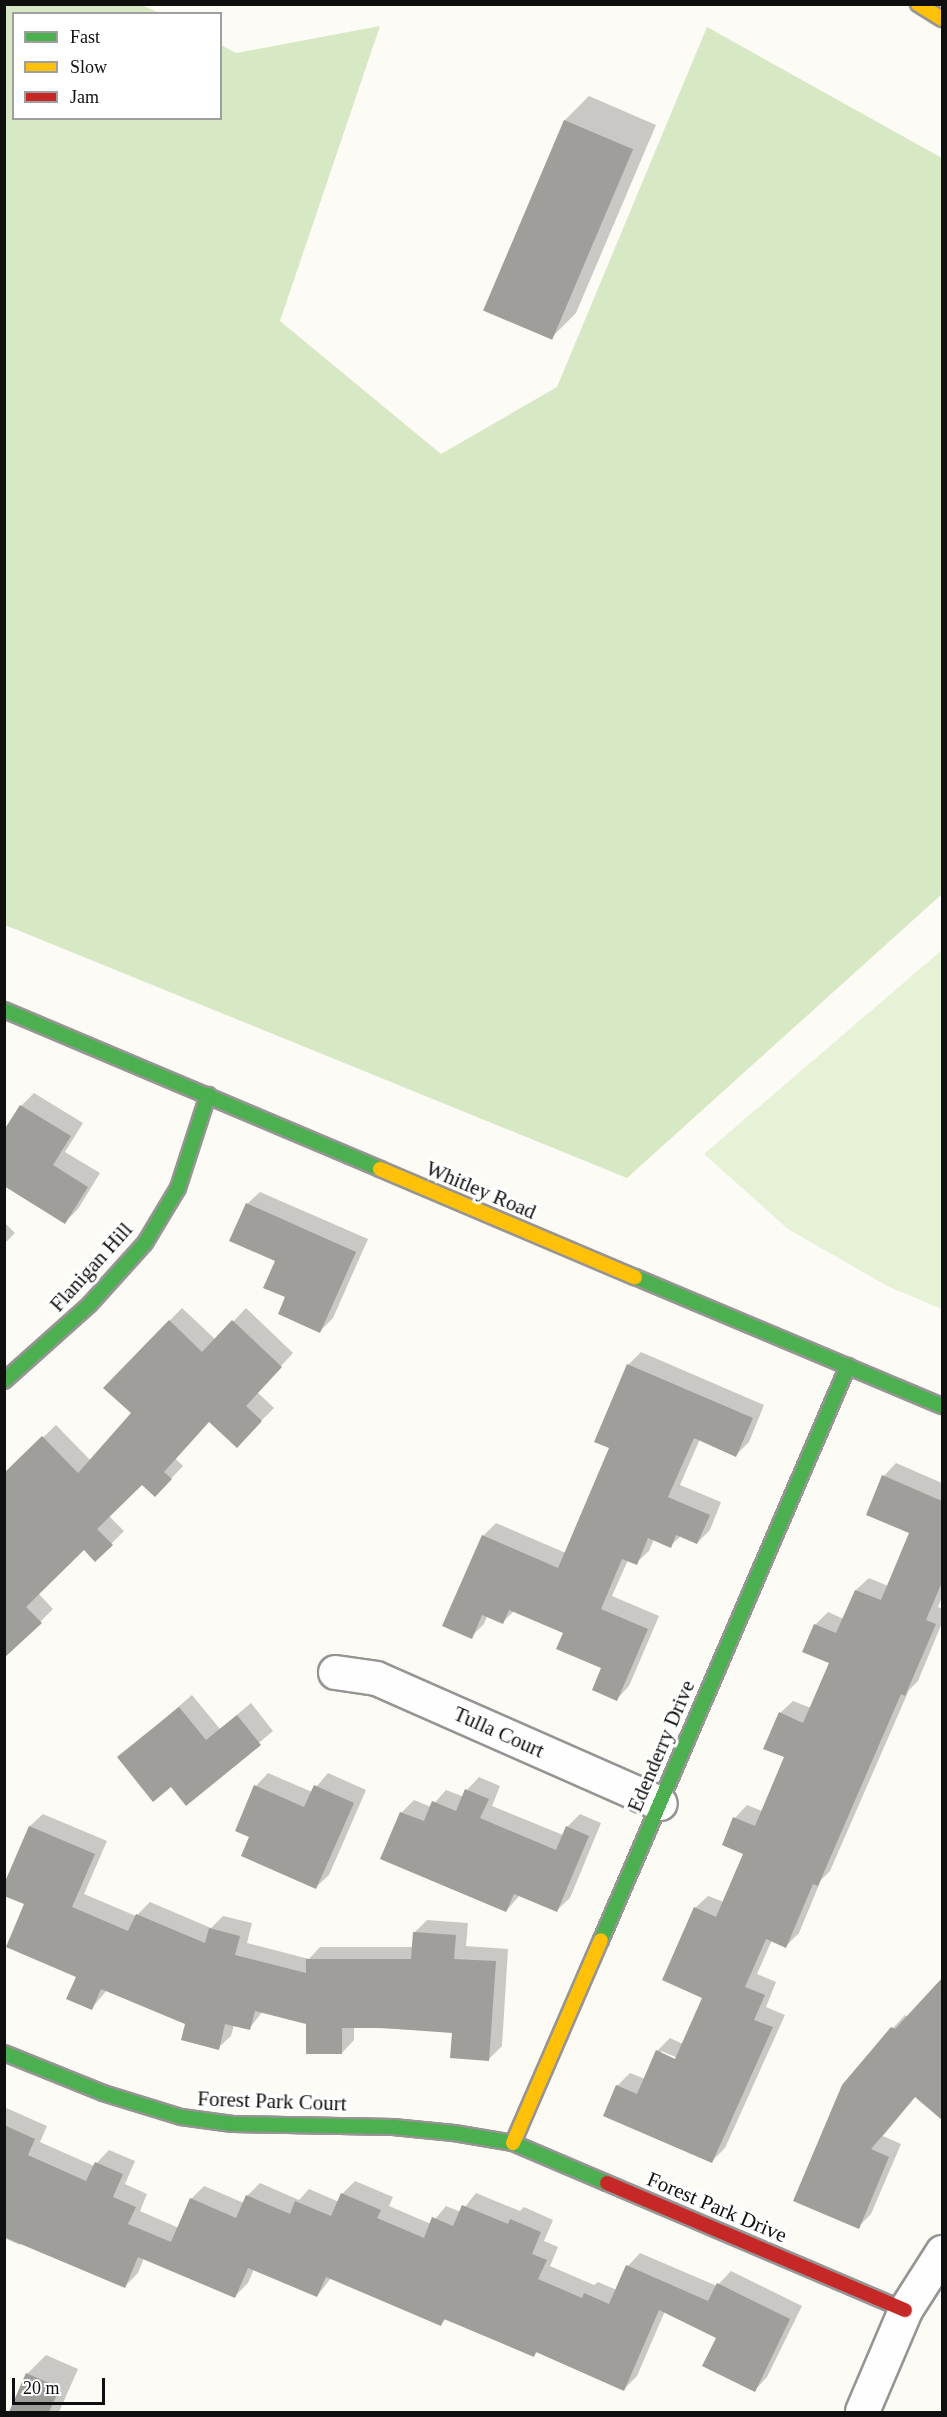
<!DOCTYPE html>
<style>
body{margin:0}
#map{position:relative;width:947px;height:2417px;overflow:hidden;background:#fcfbf5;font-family:Georgia,serif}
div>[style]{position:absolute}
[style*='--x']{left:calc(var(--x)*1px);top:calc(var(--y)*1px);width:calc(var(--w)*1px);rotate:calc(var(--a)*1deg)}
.green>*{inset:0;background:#e6f1d6}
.forest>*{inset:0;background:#d7e8c4}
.shadow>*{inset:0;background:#0003}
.building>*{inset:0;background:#a09e9a;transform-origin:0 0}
.roads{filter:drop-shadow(2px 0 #969593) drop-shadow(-2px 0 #969593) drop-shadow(0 2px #969593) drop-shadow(0 -2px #969593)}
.street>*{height:33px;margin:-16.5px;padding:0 16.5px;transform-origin:16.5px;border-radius:16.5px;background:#fffefe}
.fast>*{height:14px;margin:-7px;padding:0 7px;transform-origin:7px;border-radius:7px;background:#4caf50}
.slow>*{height:14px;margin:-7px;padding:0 7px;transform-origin:7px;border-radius:7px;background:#ffc107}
.jam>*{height:14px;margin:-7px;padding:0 7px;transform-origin:7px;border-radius:7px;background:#c62828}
span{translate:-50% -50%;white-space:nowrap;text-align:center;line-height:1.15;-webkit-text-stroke:6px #fff;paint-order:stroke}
.street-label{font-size:21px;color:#0f0f0f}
.frame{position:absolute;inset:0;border:6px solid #0f0f0f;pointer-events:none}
.legend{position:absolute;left:12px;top:12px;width:210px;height:108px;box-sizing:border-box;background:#fff;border:2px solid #9f9f9f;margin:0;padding:8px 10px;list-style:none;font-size:18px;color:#0f0f0f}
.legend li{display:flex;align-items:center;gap:12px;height:30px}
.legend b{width:30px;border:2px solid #9f9f9f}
.scale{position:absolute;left:12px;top:2378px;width:93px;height:27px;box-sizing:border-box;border:3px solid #0f0f0f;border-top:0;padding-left:8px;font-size:18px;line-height:21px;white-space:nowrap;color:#0f0f0f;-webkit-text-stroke:4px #fff;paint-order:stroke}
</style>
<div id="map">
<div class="green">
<i style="clip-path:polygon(942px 950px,942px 1309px,889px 1287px,788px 1229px,704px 1154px)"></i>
</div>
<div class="forest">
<i style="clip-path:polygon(4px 5px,142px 5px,159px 13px,14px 14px,14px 118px,220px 118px,221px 45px,236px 53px,380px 26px,280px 321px,441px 454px,557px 387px,707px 27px,942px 158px,942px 894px,627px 1178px,5px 925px)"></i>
</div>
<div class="shadow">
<i style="clip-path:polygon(589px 96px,656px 125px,576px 313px,552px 337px,485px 309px,565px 120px)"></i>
<i style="clip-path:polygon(34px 1093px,83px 1123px,65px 1152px,100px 1173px,78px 1209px,65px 1222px,21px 1106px)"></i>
<i style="clip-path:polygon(260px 1192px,368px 1239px,333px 1318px,320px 1331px,287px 1297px,277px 1260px,247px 1204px)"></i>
<i style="clip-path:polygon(4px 1222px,15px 1233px,4px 1244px)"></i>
<i style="clip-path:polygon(182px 1308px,216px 1340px,246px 1308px,293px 1353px,257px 1392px,274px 1408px,249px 1433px,210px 1420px,175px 1458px,183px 1466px,168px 1482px,142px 1483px,109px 1516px,124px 1531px,95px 1560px,84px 1548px,38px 1593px,53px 1609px,12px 1650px,4px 1475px,56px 1425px,91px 1461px,133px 1413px,105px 1387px)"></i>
<i style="clip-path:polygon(641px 1352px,764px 1405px,749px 1442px,736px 1455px,700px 1439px,680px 1485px,721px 1502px,710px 1530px,697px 1543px,681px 1536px,670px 1546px,654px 1539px,649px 1551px,636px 1563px,628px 1560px,612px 1596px,659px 1616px,629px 1686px,617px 1699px,603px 1668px,565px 1633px,514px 1611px,502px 1623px,487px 1616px,484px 1624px,471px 1637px,483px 1536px,496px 1523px,566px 1553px,611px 1447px,596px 1441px,629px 1364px)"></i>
<i style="clip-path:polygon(evenodd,896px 1463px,942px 1483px,942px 1597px,938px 1607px,942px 1609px,942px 1623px,918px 1681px,909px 1690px,830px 1871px,821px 1880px,799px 1933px,786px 1946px,772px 1940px,757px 1974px,776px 1982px,766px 2007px,785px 2015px,725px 2148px,712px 2161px,617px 2086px,630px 2073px,645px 2079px,657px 2051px,670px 2038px,683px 2044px,704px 1997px,695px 1908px,708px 1896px,724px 1902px,745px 1853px,735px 1818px,747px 1805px,762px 1811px,786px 1757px,780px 1713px,793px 1701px,811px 1708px,831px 1662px,815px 1625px,828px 1612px,844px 1619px,856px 1590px,869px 1578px,888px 1586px,911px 1532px,884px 1476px,896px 1463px,661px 2051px,683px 2060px,682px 2063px,661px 2054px,661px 2051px)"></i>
<i style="clip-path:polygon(192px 1695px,220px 1729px,251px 1703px,273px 1731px,186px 1804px,171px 1785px,119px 1758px)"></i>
<i style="clip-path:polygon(268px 1773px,312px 1792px,328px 1773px,366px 1790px,329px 1875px,316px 1887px,251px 1836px,237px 1830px,256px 1786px)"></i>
<i style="clip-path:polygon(479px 1777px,500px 1786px,492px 1806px,563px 1835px,567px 1827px,580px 1814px,601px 1823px,570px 1898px,557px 1910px,520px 1895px,506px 1911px,382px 1858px,402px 1812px,414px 1800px,431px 1807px,446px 1790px,464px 1797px,467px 1790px)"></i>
<i style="clip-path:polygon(43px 1814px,107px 1841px,84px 1894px,136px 1916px,150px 1902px,211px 1928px,223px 1916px,252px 1923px,247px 1943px,309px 1959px,320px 1947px,413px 1947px,414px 1933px,427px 1920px,468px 1923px,466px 1946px,508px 1949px,502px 2046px,489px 2059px,454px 2032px,354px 2027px,354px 2040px,342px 2053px,307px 2023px,263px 2011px,249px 2029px,234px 2025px,231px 2036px,218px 2048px,186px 2023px,107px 1990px,92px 2008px,78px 1976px,26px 1904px,4px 1888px,30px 1826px)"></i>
<i style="clip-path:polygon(942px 1981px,942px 2099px,932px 2110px,916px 2096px,883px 2136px,901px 2144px,871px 2214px,858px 2227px,843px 2086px,893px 2028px,905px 2015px,908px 2017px)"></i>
<i style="clip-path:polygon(4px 2107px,47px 2126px,40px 2142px,94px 2166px,109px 2150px,135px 2161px,125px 2184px,147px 2194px,140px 2211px,179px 2228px,191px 2199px,204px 2186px,244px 2203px,247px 2196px,260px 2183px,299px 2200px,309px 2189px,339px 2202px,342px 2194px,355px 2181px,393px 2197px,389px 2206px,431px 2224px,446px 2206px,461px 2212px,476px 2193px,520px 2211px,524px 2207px,553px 2220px,544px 2241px,558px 2247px,550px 2266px,594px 2285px,598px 2282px,617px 2290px,628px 2266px,640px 2253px,717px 2286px,731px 2271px,802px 2306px,767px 2377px,755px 2390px,718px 2337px,665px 2311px,637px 2376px,624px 2389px,538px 2351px,534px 2355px,447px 2318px,440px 2325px,331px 2278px,317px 2296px,254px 2269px,248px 2283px,235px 2296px,144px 2258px,138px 2273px,125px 2286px,22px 2243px,20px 2245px,4px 2238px)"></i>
<i style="clip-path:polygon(46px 2355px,78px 2369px,59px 2412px,11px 2412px,27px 2374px)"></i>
</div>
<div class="building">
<i style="left:564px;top:120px;width:75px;height:207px;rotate:23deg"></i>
<i style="clip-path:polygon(20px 1105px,71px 1136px,53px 1165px,88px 1187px,65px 1224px,4px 1186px,4px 1130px)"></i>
<i style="clip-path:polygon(246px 1203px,356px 1252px,320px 1333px,278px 1314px,285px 1297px,263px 1288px,275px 1261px,229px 1241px)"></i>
<i style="clip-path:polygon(169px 1320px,202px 1352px,232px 1320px,282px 1367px,246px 1406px,262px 1421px,237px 1448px,209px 1422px,164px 1472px,172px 1479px,155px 1497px,142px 1485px,97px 1529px,113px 1545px,95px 1562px,84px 1550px,26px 1607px,42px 1623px,4px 1658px,4px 1473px,42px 1436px,78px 1473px,131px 1413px,103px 1388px)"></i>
<i style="clip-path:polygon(627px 1364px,753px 1418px,736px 1457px,694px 1438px,668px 1497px,710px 1515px,697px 1544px,676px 1535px,671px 1548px,648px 1538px,637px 1565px,622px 1559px,601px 1609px,648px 1629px,617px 1701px,592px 1690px,601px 1668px,556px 1649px,563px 1633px,509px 1610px,503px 1624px,482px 1615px,472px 1639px,442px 1626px,482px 1535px,558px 1568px,609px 1448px,594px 1442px)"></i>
<i style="clip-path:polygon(882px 1475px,942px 1501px,942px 1582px,926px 1620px,936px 1624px,905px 1696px,901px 1694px,818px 1886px,813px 1884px,786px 1948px,766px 1939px,745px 1987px,765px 1995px,754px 2020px,773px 2027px,712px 2163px,603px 2116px,616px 2085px,637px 2094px,656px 2050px,675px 2059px,702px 1998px,662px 1980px,694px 1907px,716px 1917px,743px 1854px,722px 1845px,733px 1817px,755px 1826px,784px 1757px,763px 1749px,779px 1712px,803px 1723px,829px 1663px,802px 1652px,814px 1624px,836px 1633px,855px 1590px,881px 1600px,909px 1533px,866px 1515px)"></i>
<i style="clip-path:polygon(179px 1707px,206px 1740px,237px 1715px,261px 1745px,186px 1806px,171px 1787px,153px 1802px,117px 1757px)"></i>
<i style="clip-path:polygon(254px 1785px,304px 1807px,314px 1785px,354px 1803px,316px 1889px,241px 1856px,249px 1837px,235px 1831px)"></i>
<i style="clip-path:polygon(465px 1789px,489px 1799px,480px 1818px,556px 1850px,566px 1826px,589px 1836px,557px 1912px,514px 1894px,506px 1912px,380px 1859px,400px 1812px,424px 1821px,432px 1801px,456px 1811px)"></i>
<i style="clip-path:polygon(29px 1826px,95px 1854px,72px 1907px,128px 1931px,136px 1914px,205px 1943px,209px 1928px,240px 1936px,235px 1955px,306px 1973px,306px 1959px,411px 1959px,413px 1932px,456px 1935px,454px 1959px,496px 1961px,489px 2061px,450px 2058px,452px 2033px,384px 2028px,342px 2028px,342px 2054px,306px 2054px,306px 2024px,255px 2011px,250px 2030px,225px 2024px,219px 2050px,181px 2040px,185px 2024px,101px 1989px,92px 2010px,66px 1999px,76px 1977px,6px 1947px,24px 1904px,4px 1896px,4px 1884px)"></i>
<i style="clip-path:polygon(942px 1978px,942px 2120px,915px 2097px,871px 2149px,889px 2157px,859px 2229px,793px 2201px,842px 2085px,891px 2027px,895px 2029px)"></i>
<i style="clip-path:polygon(4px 2125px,35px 2139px,28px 2155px,86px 2181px,95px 2162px,123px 2174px,113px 2197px,136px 2207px,128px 2224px,171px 2242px,190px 2198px,236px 2218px,246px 2195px,290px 2214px,295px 2201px,331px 2216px,341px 2193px,381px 2210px,377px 2218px,424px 2238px,432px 2217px,453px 2226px,462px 2205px,508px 2224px,510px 2219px,541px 2232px,532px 2254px,547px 2260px,538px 2279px,582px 2298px,584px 2293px,609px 2304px,626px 2265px,708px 2301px,717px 2283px,790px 2319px,755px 2392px,702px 2366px,716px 2338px,659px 2310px,624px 2391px,536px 2352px,534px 2357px,444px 2319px,441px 2326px,326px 2277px,317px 2297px,248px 2268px,235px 2298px,138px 2257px,125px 2288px,4px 2237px)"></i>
<i style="clip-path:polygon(26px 2373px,60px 2388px,49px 2412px,9px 2412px)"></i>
</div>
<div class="roads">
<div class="street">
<i style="--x:335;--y:1672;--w:41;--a:8.3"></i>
<i style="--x:376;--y:1678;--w:310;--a:23.8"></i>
<i style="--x:862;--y:2411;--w:110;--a:-66.9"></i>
<i style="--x:905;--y:2310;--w:69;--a:-57.5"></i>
</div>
<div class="fast">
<i style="--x:4;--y:1010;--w:408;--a:22.9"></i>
<i style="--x:635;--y:1277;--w:333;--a:22.8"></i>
<i style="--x:4;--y:1381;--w:115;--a:-41.8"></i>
<i style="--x:90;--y:1304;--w:82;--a:-48"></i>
<i style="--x:145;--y:1243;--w:64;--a:-59"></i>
<i style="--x:178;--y:1188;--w:98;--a:-72.1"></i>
<i style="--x:601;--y:1940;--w:625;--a:-66.72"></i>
<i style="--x:4;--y:2053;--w:107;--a:22"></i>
<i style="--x:103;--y:2093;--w:82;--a:17.1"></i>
<i style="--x:181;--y:2117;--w:52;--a:7.7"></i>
<i style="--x:233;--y:2124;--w:160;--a:1.1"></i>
<i style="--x:393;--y:2127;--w:61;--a:5.6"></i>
<i style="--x:454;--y:2133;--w:60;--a:9.6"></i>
<i style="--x:513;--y:2143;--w:102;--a:23.1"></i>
</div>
<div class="slow">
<i style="--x:918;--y:4;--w:28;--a:32"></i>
<i style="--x:380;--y:1169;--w:277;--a:23"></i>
<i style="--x:513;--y:2143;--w:221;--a:-66.6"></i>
</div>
<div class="jam">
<i style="--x:607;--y:2183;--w:324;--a:23.1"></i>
</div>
</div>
<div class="street-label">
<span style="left:481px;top:1190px;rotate:23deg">Whitley Road</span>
<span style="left:91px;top:1267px;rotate:-48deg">Flanigan Hill</span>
<span style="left:499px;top:1732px;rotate:24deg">Tulla Court</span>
<span style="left:661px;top:1746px;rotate:-67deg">Edenderry Drive</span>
<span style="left:272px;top:2101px;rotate:2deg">Forest Park Court</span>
<span style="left:717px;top:2207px;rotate:23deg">Forest Park Drive</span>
</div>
<div class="frame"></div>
<ul class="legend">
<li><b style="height:8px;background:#4caf50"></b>Fast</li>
<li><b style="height:8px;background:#ffc107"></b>Slow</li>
<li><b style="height:8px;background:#c62828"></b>Jam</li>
</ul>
<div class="scale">20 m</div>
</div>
